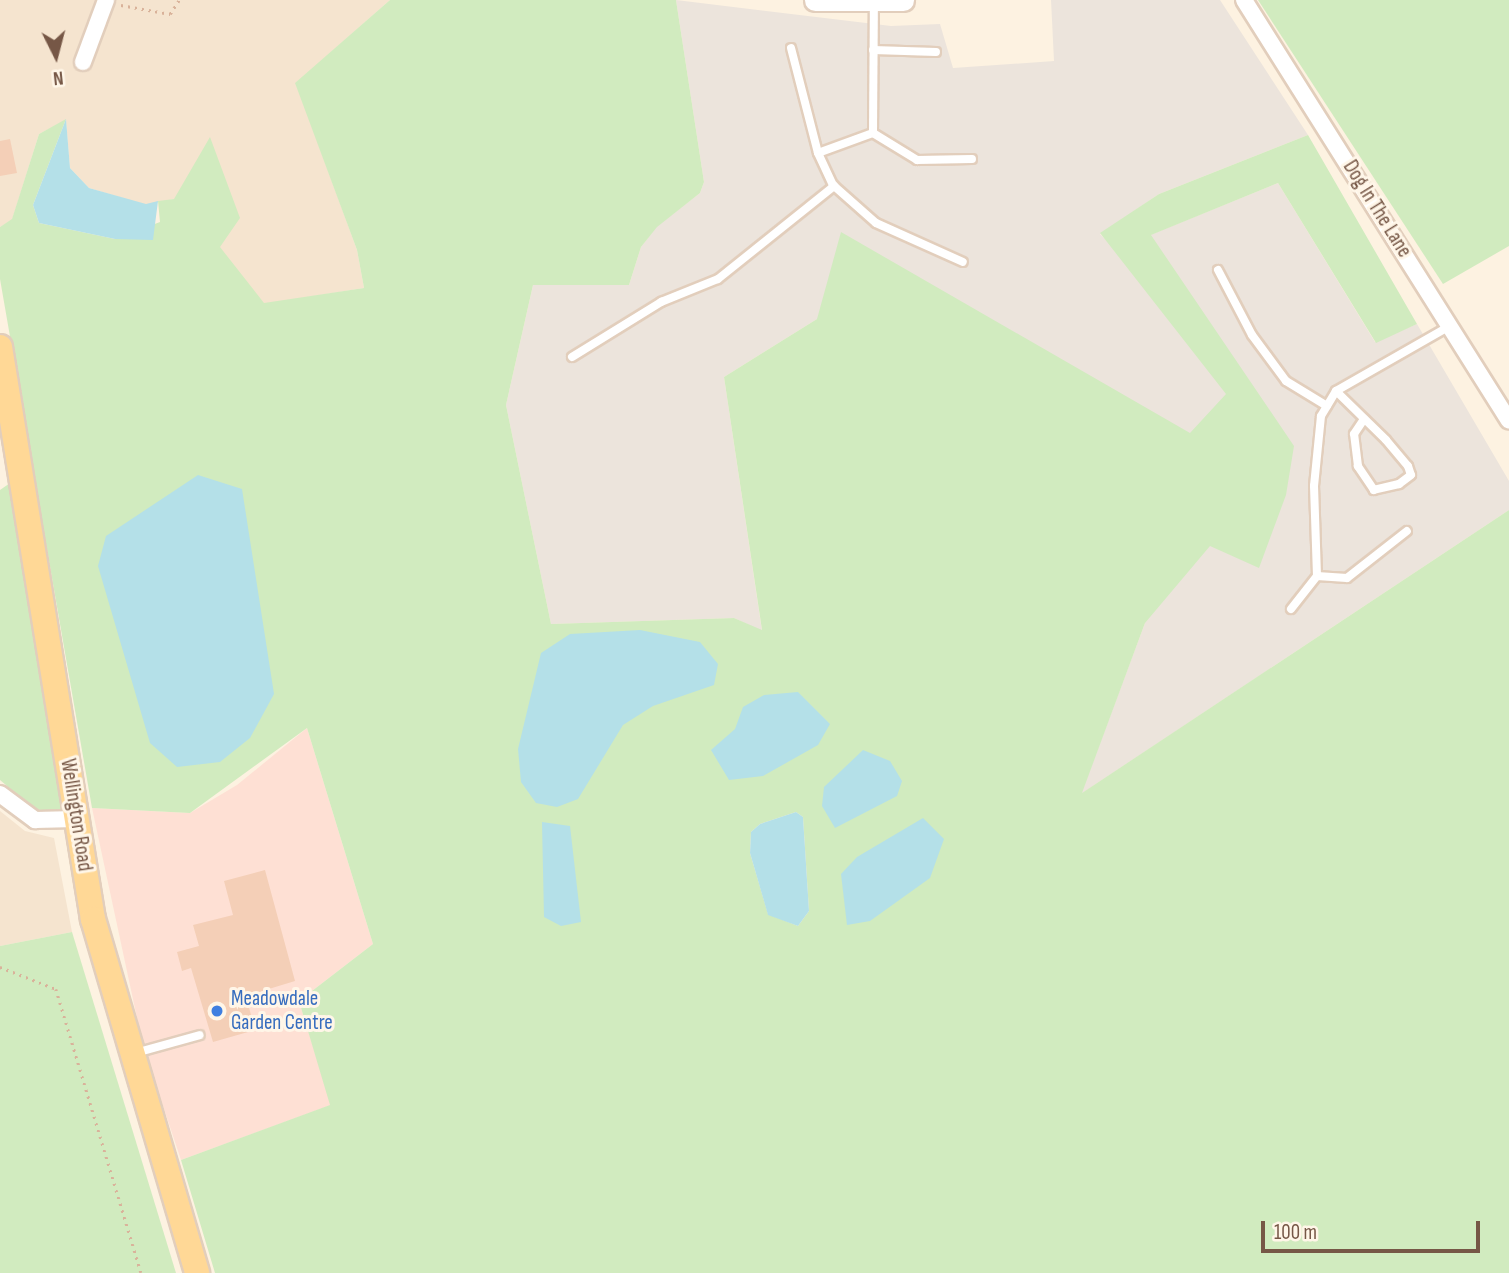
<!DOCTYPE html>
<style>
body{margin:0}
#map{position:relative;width:1509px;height:1273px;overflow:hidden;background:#fdf2e1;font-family:"Sofia Sans Condensed",sans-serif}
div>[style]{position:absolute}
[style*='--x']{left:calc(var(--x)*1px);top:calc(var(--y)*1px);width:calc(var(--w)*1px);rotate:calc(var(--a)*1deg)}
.residential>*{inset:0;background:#f5e4cf}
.commercial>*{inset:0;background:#fee0d4}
.industrial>*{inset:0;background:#ece4dc}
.green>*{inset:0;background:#d1ebbf}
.water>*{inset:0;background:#b4e0e8}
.building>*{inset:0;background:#f4cfb7}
.path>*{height:2.5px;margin-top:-1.25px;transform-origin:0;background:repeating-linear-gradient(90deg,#d9b29a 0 2px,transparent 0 7px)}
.roads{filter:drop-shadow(2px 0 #e2cebc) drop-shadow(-2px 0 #e2cebc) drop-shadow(0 2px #e2cebc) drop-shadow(0 -2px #e2cebc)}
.lane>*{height:8px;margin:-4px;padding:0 4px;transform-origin:4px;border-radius:4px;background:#fff}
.street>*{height:16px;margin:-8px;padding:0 8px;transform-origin:8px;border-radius:8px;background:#fff}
.secondary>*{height:21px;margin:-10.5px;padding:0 10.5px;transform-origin:10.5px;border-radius:10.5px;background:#fff}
.primary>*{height:24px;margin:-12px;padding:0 12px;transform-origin:12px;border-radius:12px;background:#ffd896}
.dots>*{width:19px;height:19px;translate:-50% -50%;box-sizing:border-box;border:4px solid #fff6e8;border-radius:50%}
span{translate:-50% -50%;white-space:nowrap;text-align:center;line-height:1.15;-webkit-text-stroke:6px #fff6e8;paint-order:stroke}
.street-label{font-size:21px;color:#765746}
.shop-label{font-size:21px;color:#366cbe}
.left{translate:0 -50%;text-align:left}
.north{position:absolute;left:21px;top:21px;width:70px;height:70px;-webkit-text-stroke:5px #fff6e8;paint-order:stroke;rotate:174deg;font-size:19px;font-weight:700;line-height:28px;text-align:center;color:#765746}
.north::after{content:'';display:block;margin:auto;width:24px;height:32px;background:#765746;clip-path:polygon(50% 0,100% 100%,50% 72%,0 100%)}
.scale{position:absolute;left:1261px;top:1221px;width:219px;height:32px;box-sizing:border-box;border:4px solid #765746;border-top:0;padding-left:9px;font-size:21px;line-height:24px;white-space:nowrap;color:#765746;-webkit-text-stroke:5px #fff6e8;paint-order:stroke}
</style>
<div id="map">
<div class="residential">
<i style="clip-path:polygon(0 0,390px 0,296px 83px,357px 250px,364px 288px,264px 304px,174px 199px,146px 205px,89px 188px,70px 168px,66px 120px,39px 134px,12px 220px,0 227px)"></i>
<i style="clip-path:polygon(0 811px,25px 831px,54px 838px,72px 932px,0 946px)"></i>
</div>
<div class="commercial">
<i style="clip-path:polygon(307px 728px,373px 944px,299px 1001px,331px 1105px,181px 1160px,143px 1046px,92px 808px,190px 813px,237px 785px)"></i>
</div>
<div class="industrial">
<i style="clip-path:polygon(676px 0,891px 26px,940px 24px,953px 68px,1054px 61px,1051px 0,1220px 0,1308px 135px,1159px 194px,1100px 234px,1246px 377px,1150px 235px,1278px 183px,1375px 342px,1417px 324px,1509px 481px,1509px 510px,1081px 794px,1145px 623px,817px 319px,724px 377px,762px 631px,734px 618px,551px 624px,506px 405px,533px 285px,629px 285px,641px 247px,657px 226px,700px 193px,704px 182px)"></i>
</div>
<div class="green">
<i style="clip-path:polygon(evenodd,390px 0,676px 0,704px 182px,700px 193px,657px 227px,641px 247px,629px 285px,533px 285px,506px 405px,551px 624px,734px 618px,762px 630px,724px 377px,817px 319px,841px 232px,1190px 433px,1226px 394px,1100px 233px,1159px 194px,1308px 135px,1417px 324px,1376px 343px,1278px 183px,1151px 235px,1294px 446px,1286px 495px,1259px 568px,1210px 546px,1145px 623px,1082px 793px,1509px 510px,1509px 1273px,215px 1273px,181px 1160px,330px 1105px,299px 1001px,373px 944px,307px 728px,190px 813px,92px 808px,0 279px,0 227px,12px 219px,39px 134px,66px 119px,33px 205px,39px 223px,115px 239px,160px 222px,158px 201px,174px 199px,210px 137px,240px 218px,220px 247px,264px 303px,364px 288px,357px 250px,295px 83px,390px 0,796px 812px,803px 817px,809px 911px,798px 926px,768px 914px,750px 853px,751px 832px,760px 824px,796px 812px)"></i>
<i style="clip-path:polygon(1258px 0,1509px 0,1509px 246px,1443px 284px)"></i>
<i style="clip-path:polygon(13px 481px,67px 811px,38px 812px,0 780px,0 490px)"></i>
<i style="clip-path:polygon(72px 932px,176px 1273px,0 1273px,0 946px)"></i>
</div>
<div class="water">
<i style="clip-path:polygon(66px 119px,70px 168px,89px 188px,146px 204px,158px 201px,153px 240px,115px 239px,39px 223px,33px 205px)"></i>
<i style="clip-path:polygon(198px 475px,242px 489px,274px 694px,250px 738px,220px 762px,177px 767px,150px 743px,98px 566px,106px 536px)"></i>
<i style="clip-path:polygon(640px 630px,700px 642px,718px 664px,714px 685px,653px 706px,623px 725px,578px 799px,557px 807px,536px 803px,521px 782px,518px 749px,541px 653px,570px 634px)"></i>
<i style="clip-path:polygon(798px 692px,830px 724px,818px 745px,763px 776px,729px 780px,711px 750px,735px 729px,743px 707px,764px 695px)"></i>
<i style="clip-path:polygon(863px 750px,890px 761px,902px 781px,897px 796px,835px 828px,822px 806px,824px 787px)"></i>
<i style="clip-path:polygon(796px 812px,803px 817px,809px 911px,798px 926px,768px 915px,750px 853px,751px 832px,760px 824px)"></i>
<i style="clip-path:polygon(923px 818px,944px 839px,930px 878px,870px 921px,847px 925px,841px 874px,857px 857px)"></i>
<i style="clip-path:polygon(542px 822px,570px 826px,581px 922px,561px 926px,544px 917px)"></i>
</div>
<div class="building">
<i style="clip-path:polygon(10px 139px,17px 173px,0 176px,0 141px)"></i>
<i style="clip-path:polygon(265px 870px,295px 981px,246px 996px,255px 1030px,213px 1042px,191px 968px,182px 971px,177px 952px,199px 946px,193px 925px,233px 915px,224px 881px)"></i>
</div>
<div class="path">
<i style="--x:121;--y:5;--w:50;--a:10.4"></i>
<i style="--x:170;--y:14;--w:17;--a:-57"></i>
<i style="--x:0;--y:967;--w:60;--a:21.4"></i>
<i style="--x:56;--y:989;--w:296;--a:73.3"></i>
</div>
<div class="roads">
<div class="lane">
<i style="--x:791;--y:48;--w:108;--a:75.6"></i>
<i style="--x:818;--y:153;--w:59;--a:-20"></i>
<i style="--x:873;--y:133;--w:129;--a:-89.6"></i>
<i style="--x:873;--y:50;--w:63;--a:1.8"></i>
<i style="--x:873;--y:133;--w:52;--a:31.5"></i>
<i style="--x:917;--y:160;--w:55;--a:-1"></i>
<i style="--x:818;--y:153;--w:35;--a:65"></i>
<i style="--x:833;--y:185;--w:57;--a:41.5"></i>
<i style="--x:876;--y:223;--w:95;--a:24.1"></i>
<i style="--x:1218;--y:270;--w:73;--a:62.4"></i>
<i style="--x:1252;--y:335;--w:57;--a:53.5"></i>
<i style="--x:1286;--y:381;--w:48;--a:31.4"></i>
<i style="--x:572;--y:357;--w:105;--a:-31.7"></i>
<i style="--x:661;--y:302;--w:61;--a:-22"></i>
<i style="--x:718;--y:279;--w:149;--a:-38.7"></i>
<i style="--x:1336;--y:391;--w:70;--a:44.4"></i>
<i style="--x:1386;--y:440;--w:34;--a:50"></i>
<i style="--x:1408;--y:466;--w:9;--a:72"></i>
<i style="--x:1411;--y:475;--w:15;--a:143"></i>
<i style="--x:1399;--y:484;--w:26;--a:167"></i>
<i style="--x:1374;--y:490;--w:29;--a:-124"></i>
<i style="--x:1358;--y:466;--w:32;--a:-97"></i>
<i style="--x:1354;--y:434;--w:18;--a:-56"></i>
<i style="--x:1317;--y:576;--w:30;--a:4"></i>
<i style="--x:1347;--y:578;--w:76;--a:-38.1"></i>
<i style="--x:1291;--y:609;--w:42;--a:-51.8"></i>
<i style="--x:1317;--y:576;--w:90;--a:-91.9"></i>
<i style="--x:1314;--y:486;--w:70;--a:-84.3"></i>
<i style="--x:1321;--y:416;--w:29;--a:-59"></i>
<i style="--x:1336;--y:391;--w:131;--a:-29.7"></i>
<i style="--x:135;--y:1053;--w:67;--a:-15.5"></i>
</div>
<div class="street">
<i style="--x:1244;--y:0;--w:497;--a:57.8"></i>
<i style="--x:83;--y:62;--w:66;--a:-69.6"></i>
<i style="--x:0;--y:794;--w:44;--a:36.6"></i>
<i style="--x:35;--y:820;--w:41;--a:-1.4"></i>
</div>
<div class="secondary">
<i style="--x:815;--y:0;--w:88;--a:0"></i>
</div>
<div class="primary">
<i style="--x:0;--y:347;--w:580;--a:80.77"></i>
<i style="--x:93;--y:919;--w:369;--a:73.6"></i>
</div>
</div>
<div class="dots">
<i style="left:217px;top:1011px;background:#3f7fe0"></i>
</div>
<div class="street-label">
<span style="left:1377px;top:209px;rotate:58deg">Dog In The Lane</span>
<span style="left:76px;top:815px;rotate:81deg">Wellington Road</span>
</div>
<div class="shop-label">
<span class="left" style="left:231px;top:1011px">Meadowdale<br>Garden Centre</span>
</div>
<div class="north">N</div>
<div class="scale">100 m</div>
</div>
